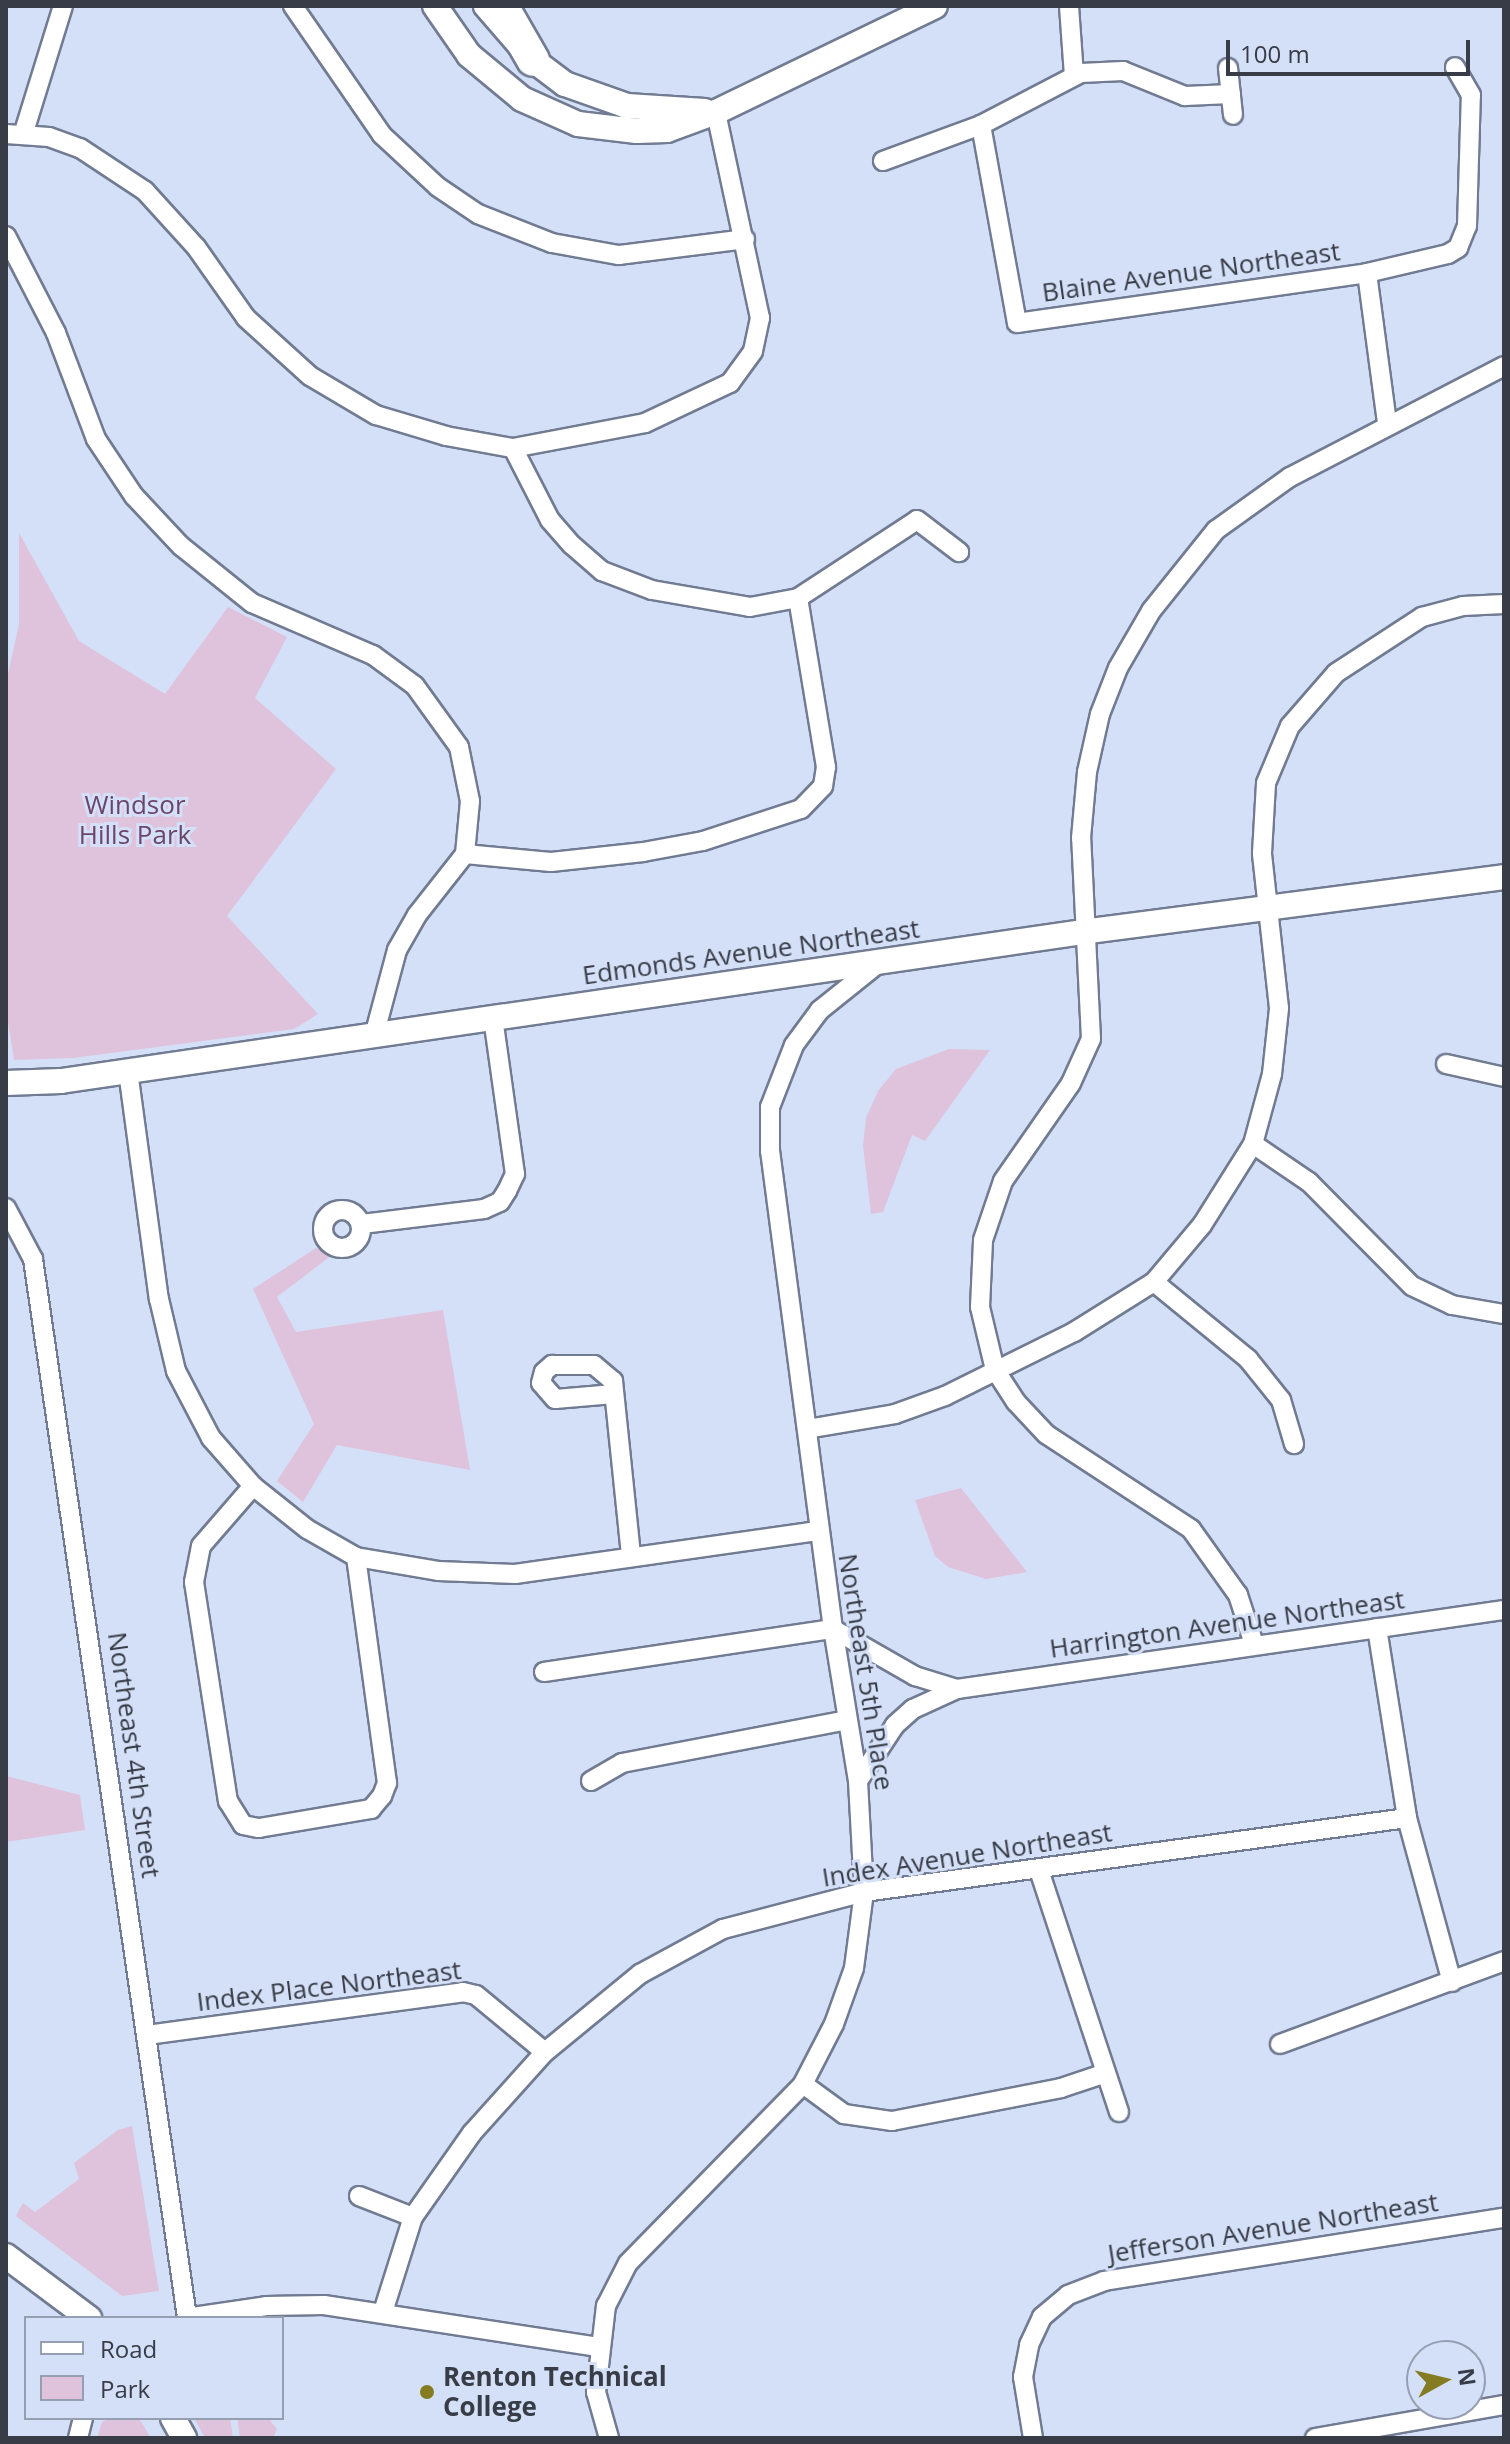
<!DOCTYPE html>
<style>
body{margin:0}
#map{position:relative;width:1510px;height:2444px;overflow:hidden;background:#d4e0f8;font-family:"Open Sans",sans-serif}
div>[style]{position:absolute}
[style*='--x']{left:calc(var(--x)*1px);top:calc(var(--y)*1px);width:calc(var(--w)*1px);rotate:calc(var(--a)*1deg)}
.green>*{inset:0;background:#dfc2dc}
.roads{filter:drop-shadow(2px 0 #717b91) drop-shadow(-2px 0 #717b91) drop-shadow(0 2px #717b91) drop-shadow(0 -2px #717b91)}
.street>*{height:18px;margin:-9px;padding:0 9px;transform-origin:9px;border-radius:9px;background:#fff}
.street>.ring{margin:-9px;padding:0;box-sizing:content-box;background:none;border:18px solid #fff;border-radius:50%}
.secondary>*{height:24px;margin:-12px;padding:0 12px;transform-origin:12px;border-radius:12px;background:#fff}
.highway>*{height:32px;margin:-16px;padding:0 16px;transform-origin:16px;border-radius:16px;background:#fff}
.dots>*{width:22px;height:22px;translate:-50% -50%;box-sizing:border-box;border:4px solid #d4e0f8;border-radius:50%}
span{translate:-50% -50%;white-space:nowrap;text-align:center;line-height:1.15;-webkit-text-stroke:6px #d4e0f8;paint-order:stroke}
.street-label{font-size:26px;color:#383c46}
.park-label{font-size:26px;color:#6d456a}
.poi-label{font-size:26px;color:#383c46;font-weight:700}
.left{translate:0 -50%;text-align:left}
.frame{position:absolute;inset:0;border:8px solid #383c46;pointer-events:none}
.legend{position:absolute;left:24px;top:2316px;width:260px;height:104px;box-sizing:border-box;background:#d4e0f8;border:2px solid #969eb1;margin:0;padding:10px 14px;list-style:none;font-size:24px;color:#383c46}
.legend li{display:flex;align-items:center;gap:16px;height:40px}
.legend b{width:40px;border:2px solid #969eb1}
.north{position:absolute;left:1406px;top:2340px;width:80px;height:80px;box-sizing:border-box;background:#d4e0f8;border:2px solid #969eb1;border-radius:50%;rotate:82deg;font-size:22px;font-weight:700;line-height:32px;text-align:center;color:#383c46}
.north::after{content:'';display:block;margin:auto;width:28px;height:36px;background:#857b21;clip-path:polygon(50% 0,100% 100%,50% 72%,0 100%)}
.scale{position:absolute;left:1226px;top:40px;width:244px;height:36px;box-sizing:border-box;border:4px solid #383c46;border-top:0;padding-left:10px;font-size:24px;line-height:28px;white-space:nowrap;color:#383c46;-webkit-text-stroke:6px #d4e0f8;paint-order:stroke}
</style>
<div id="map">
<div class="green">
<i style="clip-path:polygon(19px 533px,79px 641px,165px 694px,228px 607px,287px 637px,255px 698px,336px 769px,227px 916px,318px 1014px,294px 1029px,73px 1058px,14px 1060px,6px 1009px,6px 683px,19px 624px)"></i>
<i style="clip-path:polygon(949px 1049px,990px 1050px,925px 1141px,912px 1135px,883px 1212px,871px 1214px,863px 1146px,866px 1118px,878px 1091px,896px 1069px)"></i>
<i style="clip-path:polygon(316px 1248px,332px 1255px,277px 1297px,296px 1332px,443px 1310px,470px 1470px,337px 1445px,303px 1502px,277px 1481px,314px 1424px,253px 1289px)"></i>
<i style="clip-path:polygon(961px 1488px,1027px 1572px,986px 1579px,948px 1567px,935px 1556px,915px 1500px)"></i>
<i style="clip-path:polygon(6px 1776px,80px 1795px,85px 1830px,6px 1842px)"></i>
<i style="clip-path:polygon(132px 2126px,159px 2291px,122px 2296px,16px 2216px,23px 2203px,35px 2212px,79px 2179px,74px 2163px,118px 2130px)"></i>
<i style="clip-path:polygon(111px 2418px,140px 2420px,151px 2438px,97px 2438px,102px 2422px)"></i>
<i style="clip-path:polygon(194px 2418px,230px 2418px,233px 2438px,205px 2438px)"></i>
<i style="clip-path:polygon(237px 2418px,268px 2418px,277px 2429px,273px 2438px,240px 2438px)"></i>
</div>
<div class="roads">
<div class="street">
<i style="--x:293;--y:6;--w:157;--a:55.4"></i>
<i style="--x:382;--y:135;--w:76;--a:42.9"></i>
<i style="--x:438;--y:187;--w:48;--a:34"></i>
<i style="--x:478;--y:214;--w:79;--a:21.4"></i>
<i style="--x:552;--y:243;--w:68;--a:10.2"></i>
<i style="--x:619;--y:255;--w:127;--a:-7.2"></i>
<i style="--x:1069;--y:6;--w:69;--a:85.9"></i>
<i style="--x:1228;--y:68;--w:47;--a:83.9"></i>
<i style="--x:981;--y:125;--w:201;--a:79.7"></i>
<i style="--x:1017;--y:323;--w:354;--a:-8.1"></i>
<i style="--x:1367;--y:273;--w:83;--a:-13.2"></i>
<i style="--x:1448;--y:254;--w:12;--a:-31"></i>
<i style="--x:1458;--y:248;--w:24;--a:-68"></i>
<i style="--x:1467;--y:226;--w:131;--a:-88.3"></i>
<i style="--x:1471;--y:95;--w:32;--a:-120"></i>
<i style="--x:6;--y:134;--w:43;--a:4"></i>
<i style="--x:49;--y:137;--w:33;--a:20"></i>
<i style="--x:80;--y:148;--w:78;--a:33.5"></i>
<i style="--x:145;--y:191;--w:76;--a:47.7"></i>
<i style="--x:196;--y:247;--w:87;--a:54.8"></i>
<i style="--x:246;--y:318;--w:86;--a:42.2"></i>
<i style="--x:310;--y:376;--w:77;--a:30.6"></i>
<i style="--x:376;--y:415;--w:73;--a:16.7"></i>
<i style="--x:446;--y:436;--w:68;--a:10.2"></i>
<i style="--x:513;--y:448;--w:134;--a:-10.7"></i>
<i style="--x:645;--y:423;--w:94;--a:-25.2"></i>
<i style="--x:730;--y:383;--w:39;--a:-54"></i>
<i style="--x:753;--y:351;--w:34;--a:-78"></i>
<i style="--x:760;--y:318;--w:211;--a:-102.1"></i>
<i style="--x:23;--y:135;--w:135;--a:-72.8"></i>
<i style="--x:883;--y:161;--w:104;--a:-20.2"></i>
<i style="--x:981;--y:125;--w:113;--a:-27.5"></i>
<i style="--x:1081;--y:73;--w:42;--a:-2.7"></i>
<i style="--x:1123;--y:71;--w:67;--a:22"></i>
<i style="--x:1185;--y:96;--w:46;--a:-2.5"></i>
<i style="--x:6;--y:236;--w:109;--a:62.7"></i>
<i style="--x:56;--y:333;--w:113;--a:69.3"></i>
<i style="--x:96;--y:439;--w:69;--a:56.3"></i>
<i style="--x:134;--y:496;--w:69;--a:46.8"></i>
<i style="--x:181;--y:546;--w:91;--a:38.8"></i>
<i style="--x:252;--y:603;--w:132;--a:23.3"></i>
<i style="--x:373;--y:655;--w:52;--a:36.4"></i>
<i style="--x:415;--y:686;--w:75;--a:54.2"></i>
<i style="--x:459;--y:747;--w:55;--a:78.5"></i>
<i style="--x:470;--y:801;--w:53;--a:95.4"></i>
<i style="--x:465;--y:854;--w:78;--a:128.2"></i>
<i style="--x:417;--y:915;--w:40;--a:119.7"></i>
<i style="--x:397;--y:950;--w:85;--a:105"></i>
<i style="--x:1367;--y:273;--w:150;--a:82.4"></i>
<i style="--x:513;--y:448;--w:81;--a:62.8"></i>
<i style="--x:550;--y:520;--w:33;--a:49"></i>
<i style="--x:572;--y:545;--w:40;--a:41"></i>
<i style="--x:602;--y:571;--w:53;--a:20.8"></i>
<i style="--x:652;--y:590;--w:99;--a:9.8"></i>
<i style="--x:750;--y:607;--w:49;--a:-10.6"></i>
<i style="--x:798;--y:598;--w:142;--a:-33.2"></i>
<i style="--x:917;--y:520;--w:53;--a:37.3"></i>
<i style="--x:465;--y:854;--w:86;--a:5.3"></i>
<i style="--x:551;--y:862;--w:93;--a:-6.2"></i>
<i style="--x:643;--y:852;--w:61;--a:-10.4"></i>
<i style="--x:703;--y:841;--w:103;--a:-18.1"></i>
<i style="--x:801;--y:809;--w:32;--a:-46"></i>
<i style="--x:823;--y:786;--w:19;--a:-81"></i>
<i style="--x:826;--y:767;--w:171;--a:-99.4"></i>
<i style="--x:1446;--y:1064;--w:59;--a:12.6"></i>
<i style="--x:128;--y:1071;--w:230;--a:82.3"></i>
<i style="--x:159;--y:1299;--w:74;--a:76.7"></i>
<i style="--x:176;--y:1371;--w:76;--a:62.4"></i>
<i style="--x:211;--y:1438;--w:64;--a:48.8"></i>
<i style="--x:253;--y:1486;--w:69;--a:38.5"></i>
<i style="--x:307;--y:1529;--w:56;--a:29.7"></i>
<i style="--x:356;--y:1557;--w:83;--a:9.7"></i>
<i style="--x:438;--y:1571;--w:77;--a:2.2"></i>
<i style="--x:515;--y:1574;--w:307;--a:-8.1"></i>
<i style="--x:1253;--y:1144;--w:68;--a:34.2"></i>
<i style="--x:1309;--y:1182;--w:146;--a:45.3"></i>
<i style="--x:1412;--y:1286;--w:44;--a:25.4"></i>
<i style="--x:1452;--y:1305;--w:53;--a:9.8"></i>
<i style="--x:6;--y:1208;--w:58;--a:62.1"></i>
<i style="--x:33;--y:1259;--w:1069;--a:81.72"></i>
<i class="ring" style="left:323px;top:1210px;width:20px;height:20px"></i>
<i style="--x:362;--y:1224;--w:123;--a:-7"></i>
<i style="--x:484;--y:1209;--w:17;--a:-24"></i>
<i style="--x:500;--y:1202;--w:13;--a:-58"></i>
<i style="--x:507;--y:1191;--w:19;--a:-65"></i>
<i style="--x:515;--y:1174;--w:159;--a:-98"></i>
<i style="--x:1154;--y:1282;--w:122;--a:39.3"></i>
<i style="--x:1248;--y:1359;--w:53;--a:51.2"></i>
<i style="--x:1281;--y:1400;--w:46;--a:73.5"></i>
<i style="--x:614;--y:1394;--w:59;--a:175.2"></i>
<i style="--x:555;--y:1399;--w:21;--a:-131"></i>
<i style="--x:541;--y:1383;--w:11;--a:-75"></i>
<i style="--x:544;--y:1372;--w:11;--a:-41"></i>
<i style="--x:552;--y:1365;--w:42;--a:0"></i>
<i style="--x:594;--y:1365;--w:25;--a:40"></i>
<i style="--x:613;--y:1381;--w:174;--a:84.1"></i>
<i style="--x:807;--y:1429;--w:89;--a:-9.7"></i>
<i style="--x:895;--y:1414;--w:53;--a:-19.8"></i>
<i style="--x:945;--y:1396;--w:144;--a:-26.4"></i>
<i style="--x:1074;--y:1332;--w:94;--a:-32"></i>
<i style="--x:1154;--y:1282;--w:75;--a:-49.9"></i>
<i style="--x:1202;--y:1225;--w:96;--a:-57.8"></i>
<i style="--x:1253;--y:1144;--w:73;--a:-74.8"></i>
<i style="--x:1272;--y:1074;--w:66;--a:-83.9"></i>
<i style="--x:1279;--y:1008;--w:156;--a:-96.3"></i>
<i style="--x:1262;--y:853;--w:70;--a:-86.7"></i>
<i style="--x:1266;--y:783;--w:62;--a:-67.2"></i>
<i style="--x:1290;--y:726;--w:70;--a:-49"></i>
<i style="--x:1336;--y:673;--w:103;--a:-33.1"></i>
<i style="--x:1422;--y:617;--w:42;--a:-15"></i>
<i style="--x:1463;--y:606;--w:41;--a:-2.8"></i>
<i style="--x:253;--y:1486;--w:79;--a:130.9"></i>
<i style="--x:201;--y:1546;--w:37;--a:101"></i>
<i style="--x:194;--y:1582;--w:222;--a:81.2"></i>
<i style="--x:228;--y:1801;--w:28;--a:58"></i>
<i style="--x:243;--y:1825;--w:16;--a:11"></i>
<i style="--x:259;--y:1828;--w:114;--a:-9.6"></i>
<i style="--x:371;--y:1809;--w:17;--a:-50"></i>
<i style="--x:382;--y:1796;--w:14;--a:-69"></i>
<i style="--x:387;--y:1783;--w:228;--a:-97.8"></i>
<i style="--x:1377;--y:1628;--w:192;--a:81"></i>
<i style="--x:1407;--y:1818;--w:170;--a:74.7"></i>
<i style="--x:1254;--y:1644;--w:52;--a:-108.1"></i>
<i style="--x:1238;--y:1595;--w:81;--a:-125.5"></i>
<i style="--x:1191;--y:1529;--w:173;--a:-146.8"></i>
<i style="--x:1046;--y:1434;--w:44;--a:-133.2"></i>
<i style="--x:1016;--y:1402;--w:38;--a:-123"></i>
<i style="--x:995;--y:1370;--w:65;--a:-103.4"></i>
<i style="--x:980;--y:1307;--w:67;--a:-87.4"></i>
<i style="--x:983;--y:1240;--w:62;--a:-71.3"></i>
<i style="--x:1003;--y:1181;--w:119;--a:-55.2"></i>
<i style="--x:1071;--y:1083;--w:48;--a:-65.6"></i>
<i style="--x:1091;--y:1039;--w:201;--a:-92.8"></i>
<i style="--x:1081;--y:838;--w:66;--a:-84.8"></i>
<i style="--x:1087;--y:772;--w:59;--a:-77.4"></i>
<i style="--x:1100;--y:714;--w:49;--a:-68.6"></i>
<i style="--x:1118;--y:668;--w:66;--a:-59.9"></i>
<i style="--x:1151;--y:611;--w:104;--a:-51.3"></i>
<i style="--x:1216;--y:530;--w:91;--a:-35.6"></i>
<i style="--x:1290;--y:477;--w:241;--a:-27.4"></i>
<i style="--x:544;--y:1672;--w:292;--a:-8.5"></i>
<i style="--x:833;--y:1629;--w:95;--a:29.8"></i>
<i style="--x:915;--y:1676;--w:44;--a:17.2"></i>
<i style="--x:957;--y:1689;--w:553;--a:-8.22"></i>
<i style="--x:591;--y:1781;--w:36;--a:-30"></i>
<i style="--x:622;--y:1763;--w:229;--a:-10.8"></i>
<i style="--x:858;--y:1781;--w:67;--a:-56.5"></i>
<i style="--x:895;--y:1725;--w:24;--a:-42"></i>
<i style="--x:913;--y:1709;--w:48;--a:-24.4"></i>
<i style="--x:1039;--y:1870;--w:255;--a:71.7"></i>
<i style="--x:147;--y:2035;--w:319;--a:-7.7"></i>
<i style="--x:463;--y:1992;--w:13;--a:13"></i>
<i style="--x:476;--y:1995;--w:89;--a:39.6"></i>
<i style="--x:1280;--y:2044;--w:239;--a:-20.3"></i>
<i style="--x:803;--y:2084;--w:51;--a:36.2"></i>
<i style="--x:844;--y:2114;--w:49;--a:8.3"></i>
<i style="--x:892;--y:2121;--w:172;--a:-11"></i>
<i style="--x:1061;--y:2088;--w:47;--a:-18.4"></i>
<i style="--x:359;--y:2196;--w:58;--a:21.3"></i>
<i style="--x:383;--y:2312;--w:100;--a:-72.5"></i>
<i style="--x:413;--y:2217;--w:103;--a:-54.9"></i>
<i style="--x:472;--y:2133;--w:109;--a:-48"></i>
<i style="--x:545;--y:2052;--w:123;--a:-39.4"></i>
<i style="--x:640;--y:1974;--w:94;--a:-28.5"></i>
<i style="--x:723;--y:1929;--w:146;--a:-14.7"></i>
<i style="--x:864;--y:1892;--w:548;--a:-7.76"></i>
<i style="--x:186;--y:2318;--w:81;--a:-8.5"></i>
<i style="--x:266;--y:2306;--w:58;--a:-1"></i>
<i style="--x:324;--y:2305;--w:276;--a:8.7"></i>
<i style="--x:78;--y:2438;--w:21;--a:-76"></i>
<i style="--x:609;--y:2438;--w:48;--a:-105.8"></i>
<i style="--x:596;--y:2392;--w:87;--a:-83.4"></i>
<i style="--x:606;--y:2306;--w:48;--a:-62.9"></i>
<i style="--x:628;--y:2263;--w:250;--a:-45.6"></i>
<i style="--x:803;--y:2084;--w:68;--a:-62.7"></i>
<i style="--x:834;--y:2024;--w:59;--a:-70.3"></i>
<i style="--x:854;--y:1968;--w:77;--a:-82.5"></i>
<i style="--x:864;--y:1892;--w:111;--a:-93.1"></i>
<i style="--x:858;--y:1781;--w:154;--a:-99.3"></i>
<i style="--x:833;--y:1629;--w:482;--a:-97.5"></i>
<i style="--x:770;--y:1151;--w:44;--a:-90"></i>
<i style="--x:770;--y:1107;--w:66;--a:-68.8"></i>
<i style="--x:794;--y:1045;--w:44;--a:-53.4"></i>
<i style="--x:820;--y:1010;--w:77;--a:-38.7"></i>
<i style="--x:1033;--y:2438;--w:62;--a:-99.3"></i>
<i style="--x:1023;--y:2377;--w:33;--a:-79"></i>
<i style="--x:1029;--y:2345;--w:31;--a:-65"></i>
<i style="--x:1042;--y:2317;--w:34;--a:-40"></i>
<i style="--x:1068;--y:2295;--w:39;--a:-21"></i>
<i style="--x:1104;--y:2281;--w:405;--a:-9"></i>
<i style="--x:1315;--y:2438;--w:192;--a:-9.9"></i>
</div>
<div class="secondary">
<i style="--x:435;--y:6;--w:60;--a:55.2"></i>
<i style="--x:469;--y:55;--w:69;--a:39.7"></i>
<i style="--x:522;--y:99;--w:61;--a:24.1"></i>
<i style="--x:578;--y:124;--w:59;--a:6.8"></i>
<i style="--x:637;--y:131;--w:30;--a:-2"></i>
<i style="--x:667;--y:130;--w:52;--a:-20.2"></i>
<i style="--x:716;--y:112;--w:243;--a:-25.8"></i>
<i style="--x:486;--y:6;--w:72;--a:49"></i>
<i style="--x:533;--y:60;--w:40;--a:37"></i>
<i style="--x:565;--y:84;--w:66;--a:19.5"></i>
<i style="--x:627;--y:106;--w:78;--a:3.7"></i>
<i style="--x:6;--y:1083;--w:55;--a:-2.1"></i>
<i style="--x:61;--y:1081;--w:1039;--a:-8.3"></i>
<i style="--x:1089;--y:931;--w:418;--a:-7.4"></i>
<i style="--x:6;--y:2256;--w:104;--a:36.8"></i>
<i style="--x:173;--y:2418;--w:23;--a:61"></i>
</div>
<div class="highway">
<i style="--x:502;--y:6;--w:62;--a:60.1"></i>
</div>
</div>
<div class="dots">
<i style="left:427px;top:2392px;background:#857b21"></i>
</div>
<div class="street-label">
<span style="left:1191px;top:272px;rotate:-8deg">Blaine Avenue Northeast</span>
<span style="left:751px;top:952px;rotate:-8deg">Edmonds Avenue Northeast</span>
<span style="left:1227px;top:1624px;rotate:-8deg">Harrington Avenue Northeast</span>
<span style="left:866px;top:1672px;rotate:81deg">Northeast 5th Place</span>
<span style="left:134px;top:1755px;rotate:82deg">Northeast 4th Street</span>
<span style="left:967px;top:1855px;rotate:-9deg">Index Avenue Northeast</span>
<span style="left:329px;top:1986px;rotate:-7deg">Index Place Northeast</span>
<span style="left:1273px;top:2228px;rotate:-9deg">Jefferson Avenue Northeast</span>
</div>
<div class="park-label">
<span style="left:135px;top:820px">Windsor<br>Hills Park</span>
</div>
<div class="poi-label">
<span class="left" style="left:443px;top:2392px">Renton Technical<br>College</span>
</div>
<div class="frame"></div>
<ul class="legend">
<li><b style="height:10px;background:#fff"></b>Road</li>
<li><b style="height:22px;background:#dfc2dc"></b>Park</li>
</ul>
<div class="north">N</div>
<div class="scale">100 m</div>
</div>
